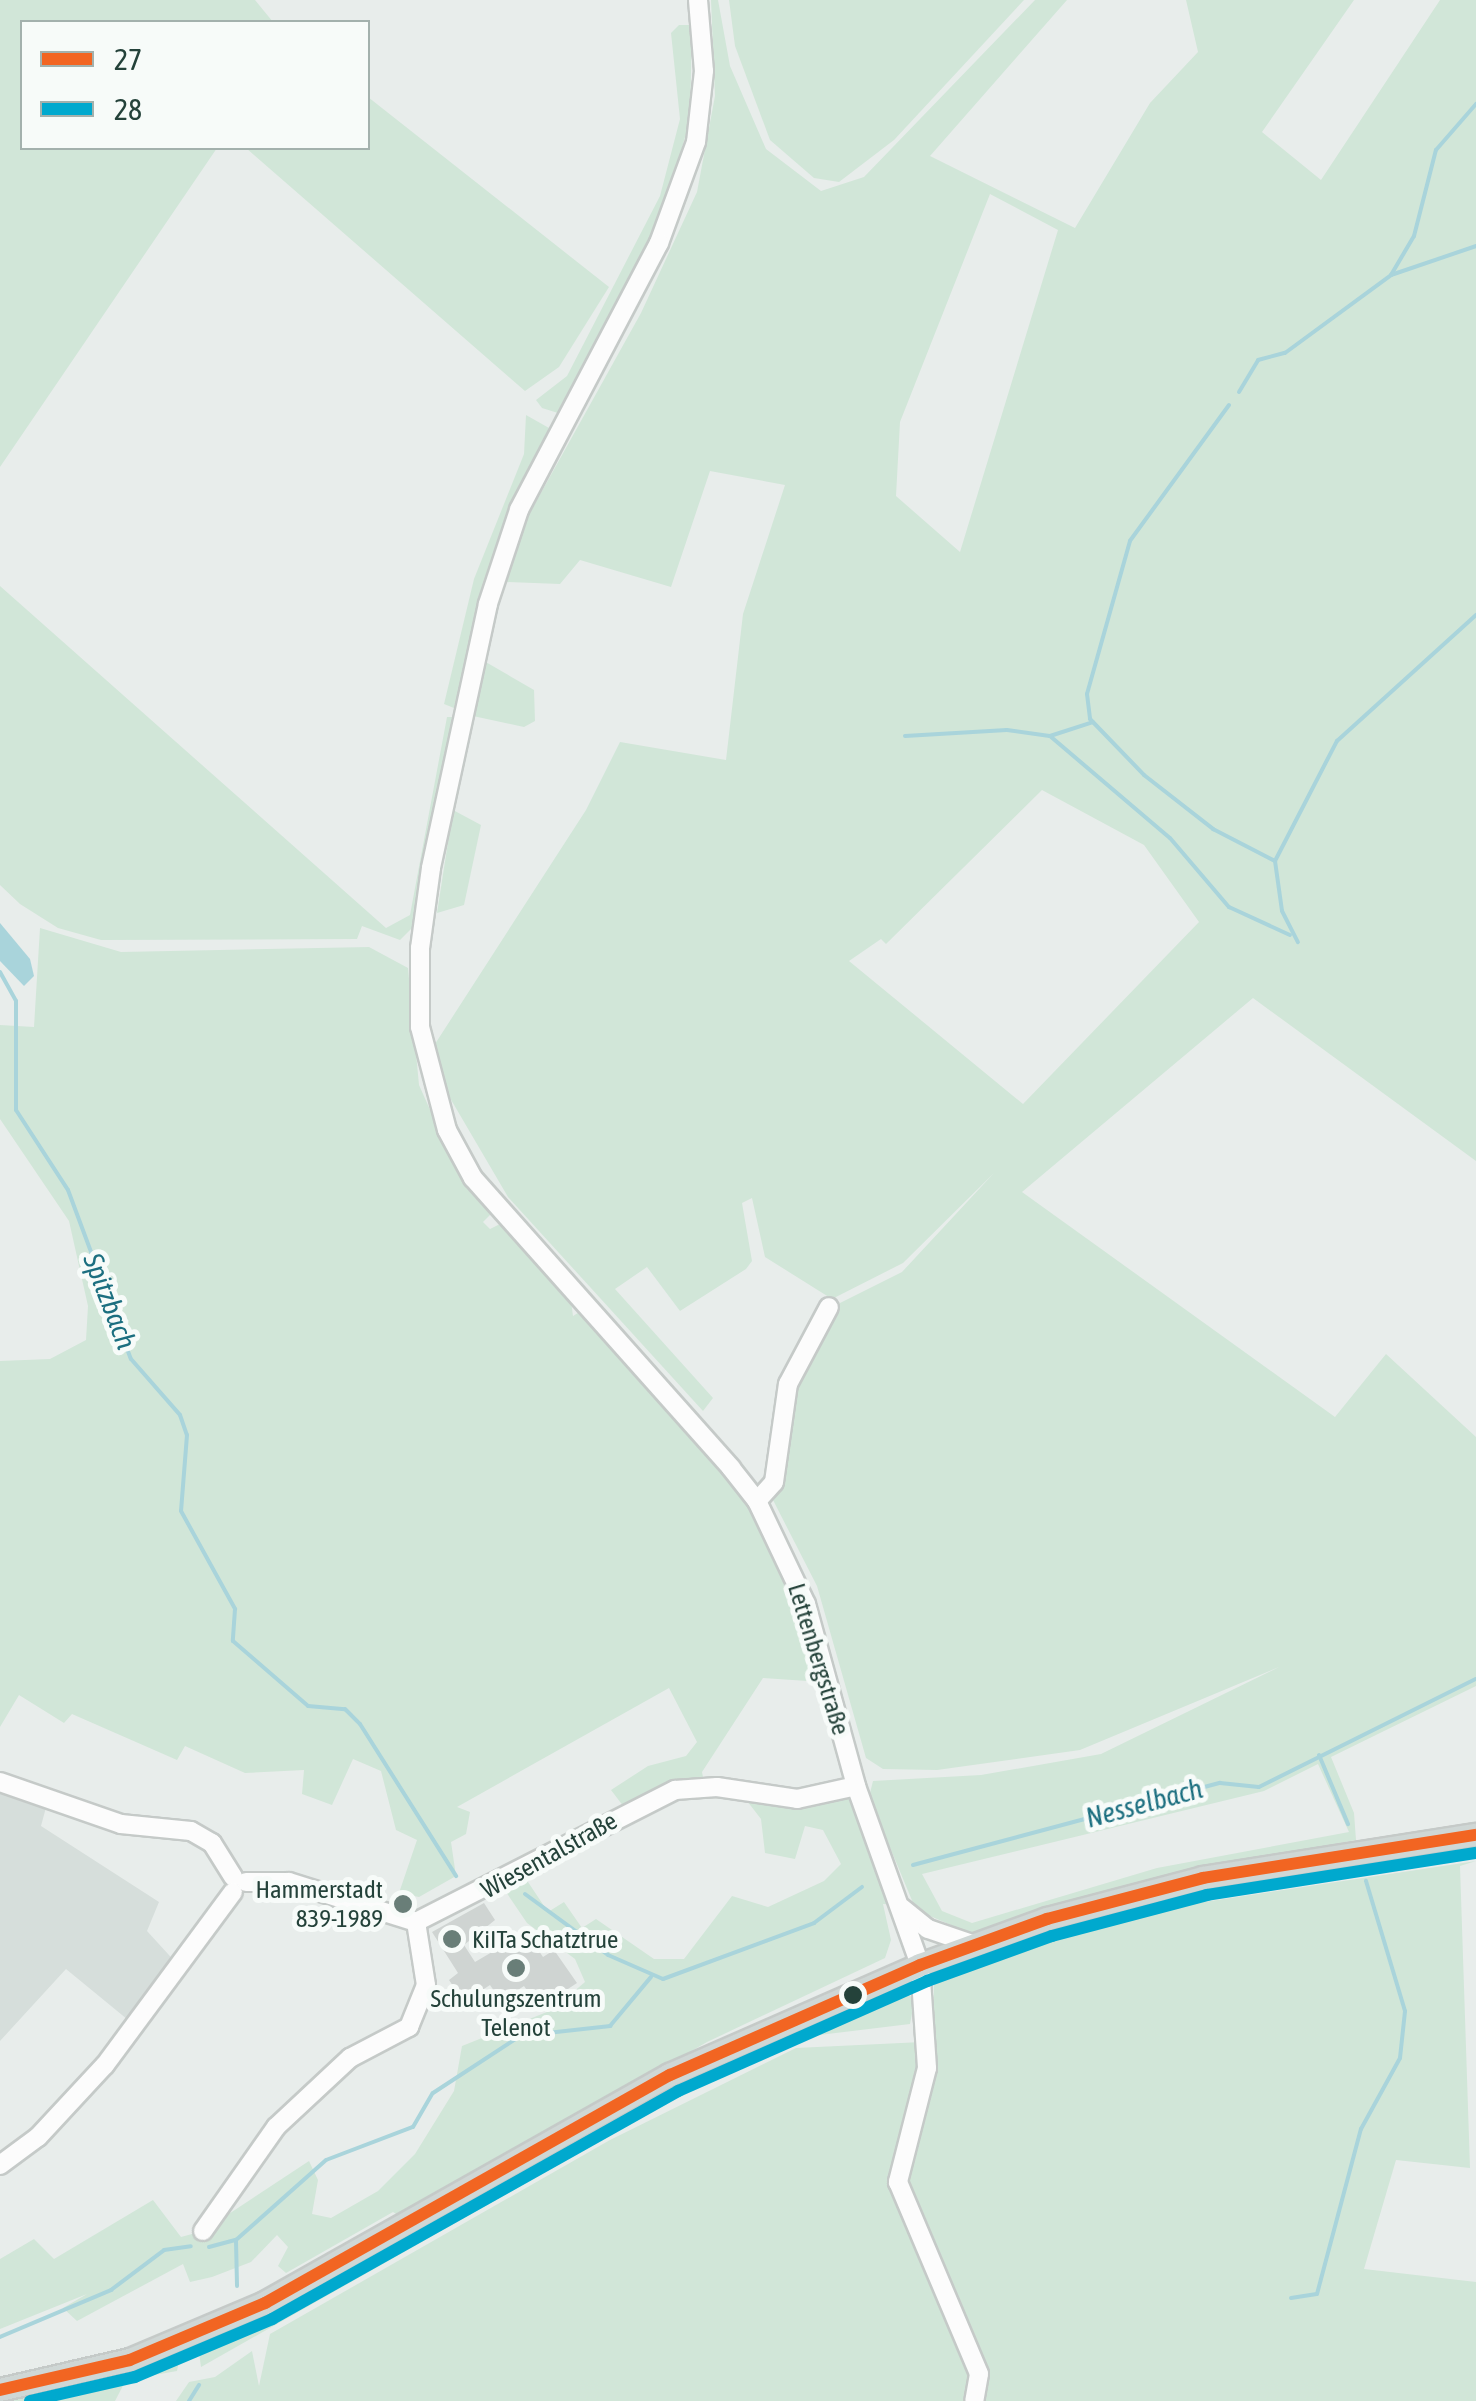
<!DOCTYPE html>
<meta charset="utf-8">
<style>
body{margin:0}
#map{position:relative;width:1476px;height:2401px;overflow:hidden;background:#e8edeb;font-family:"Asap Condensed",sans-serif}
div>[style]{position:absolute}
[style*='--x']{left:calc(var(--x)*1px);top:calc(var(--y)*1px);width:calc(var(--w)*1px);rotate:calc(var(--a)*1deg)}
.built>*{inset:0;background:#d6dedb}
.green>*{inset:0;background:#d1e6d8}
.water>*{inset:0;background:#a9d4db}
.stream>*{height:4px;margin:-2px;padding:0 2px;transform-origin:2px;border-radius:2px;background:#a9d4db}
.building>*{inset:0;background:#cfd4d2}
.roads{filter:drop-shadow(2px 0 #c5cac8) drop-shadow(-2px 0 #c5cac8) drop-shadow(0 2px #c5cac8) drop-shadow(0 -2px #c5cac8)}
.minor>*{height:18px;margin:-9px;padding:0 9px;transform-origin:9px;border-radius:9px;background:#fcfcfc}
.major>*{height:22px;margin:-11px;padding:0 11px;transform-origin:11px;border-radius:11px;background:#cfd7d5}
.bus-1>*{height:12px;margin:-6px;padding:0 6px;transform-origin:6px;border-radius:6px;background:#f26522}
.bus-2>*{height:12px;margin:-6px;padding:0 6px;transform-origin:6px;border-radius:6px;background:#00a9ce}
.dots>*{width:28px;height:28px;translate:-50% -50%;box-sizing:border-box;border:5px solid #f7fbf9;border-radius:50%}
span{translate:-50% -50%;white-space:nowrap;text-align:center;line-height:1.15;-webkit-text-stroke:10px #f7fbf9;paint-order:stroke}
.street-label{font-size:25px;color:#24423a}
.poi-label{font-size:25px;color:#24423a}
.right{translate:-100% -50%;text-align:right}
.left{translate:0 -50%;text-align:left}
.water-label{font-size:28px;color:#1c6f80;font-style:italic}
.legend{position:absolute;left:20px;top:20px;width:350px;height:130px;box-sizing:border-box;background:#f7fbf9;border:2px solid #a3b1ad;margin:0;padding:12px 18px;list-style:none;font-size:30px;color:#24423a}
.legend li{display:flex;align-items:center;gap:20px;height:50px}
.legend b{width:50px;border:2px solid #a3b1ad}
</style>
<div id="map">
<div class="built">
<i style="clip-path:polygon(0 1784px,48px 1800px,41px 1826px,159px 1902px,147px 1931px,179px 1966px,133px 2024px,66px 1969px,0 2041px)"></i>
</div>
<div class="green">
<i style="clip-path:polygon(0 0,255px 0,273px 22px,22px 22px,22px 148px,217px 148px,0 467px)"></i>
<i style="clip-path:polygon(evenodd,711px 0,718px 0,730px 66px,766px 149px,821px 191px,864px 177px,1035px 0,1067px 0,930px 156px,1075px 228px,1150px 103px,1198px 52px,1186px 0,1354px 0,1262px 132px,1321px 180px,1440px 0,1476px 0,1476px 1161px,1253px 998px,1022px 1192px,1335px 1417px,1386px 1354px,1476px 1437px,1476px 1686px,1331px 1757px,1354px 1813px,1356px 1840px,1163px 1877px,972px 1934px,916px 1910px,869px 1797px,873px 1781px,981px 1775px,1101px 1754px,1279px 1667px,1080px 1750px,937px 1770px,883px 1769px,866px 1758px,817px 1586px,773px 1500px,788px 1396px,836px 1305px,902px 1272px,994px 1173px,903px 1263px,832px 1299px,765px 1257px,752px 1198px,742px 1203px,752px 1261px,746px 1269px,680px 1311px,647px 1267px,615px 1289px,713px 1398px,703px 1411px,508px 1197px,450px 1098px,435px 1044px,586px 810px,620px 742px,726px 760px,743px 614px,785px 485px,710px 471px,671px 587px,580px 560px,560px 584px,506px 582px,522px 527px,641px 313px,697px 192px,715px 96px,711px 0,990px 194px,1058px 230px,960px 552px,896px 496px,900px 422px,990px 194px,711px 0,1042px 790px,1144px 845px,1199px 922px,1023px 1104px,849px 961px,881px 939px,886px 944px,1042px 790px,711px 0,1318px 1764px,1349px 1832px,1157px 1868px,972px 1923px,942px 1911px,922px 1874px,1264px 1791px,1318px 1764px)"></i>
<i style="clip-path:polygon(729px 0,1024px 0,894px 140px,839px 182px,814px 178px,770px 140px,735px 46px)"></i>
<i style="clip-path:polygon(679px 25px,692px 25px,690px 120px,663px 213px,558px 413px,542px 408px,536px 400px,567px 376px,660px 196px,680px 119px,671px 33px)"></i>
<i style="clip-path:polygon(368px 97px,609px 287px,559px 367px,525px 391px,246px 148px,368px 148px)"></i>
<i style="clip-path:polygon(526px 415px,549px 428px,484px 583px,454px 708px,444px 704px,474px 579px,524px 454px)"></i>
<i style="clip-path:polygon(0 586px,386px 928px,410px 915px,447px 717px,452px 717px,413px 927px,400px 940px,362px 926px,357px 939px,101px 940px,58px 928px,20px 904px,0 885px)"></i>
<i style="clip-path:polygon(484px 661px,534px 690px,535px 721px,524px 727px,473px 716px)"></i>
<i style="clip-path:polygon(453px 810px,481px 825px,464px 905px,437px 913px)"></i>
<i style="clip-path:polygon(40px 928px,121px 952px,369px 947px,408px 968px,419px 1085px,456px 1168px,491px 1214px,483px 1222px,490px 1229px,500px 1224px,571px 1301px,573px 1316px,581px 1311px,746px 1500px,797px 1593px,822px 1682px,763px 1678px,702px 1772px,705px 1787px,627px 1811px,611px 1790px,648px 1766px,686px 1756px,697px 1742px,669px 1688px,457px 1807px,470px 1812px,466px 1834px,451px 1842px,456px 1876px,419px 1897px,399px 1893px,417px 1840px,396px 1830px,381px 1771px,353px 1759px,332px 1805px,302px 1794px,304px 1770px,245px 1773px,185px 1746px,177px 1760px,72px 1714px,64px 1723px,19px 1695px,0 1727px,0 1361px,50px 1359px,86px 1340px,88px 1306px,69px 1221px,0 1119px,0 1025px,34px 1027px)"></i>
<i style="clip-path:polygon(856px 1786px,898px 1905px,883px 1904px,891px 1940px,885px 1958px,707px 2042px,403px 2218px,393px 2212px,286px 2273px,278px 2266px,288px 2247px,277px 2235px,251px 2262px,212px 2277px,190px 2282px,183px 2264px,77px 2321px,63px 2308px,87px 2294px,0 2329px,0 2259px,34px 2239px,54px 2259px,153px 2200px,181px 2237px,203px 2231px,309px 2161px,318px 2180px,312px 2214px,331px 2218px,378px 2191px,415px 2154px,454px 2091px,462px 2046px,552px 2010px,585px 1982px,575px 1959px,527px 1923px,504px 1889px,524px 1876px,548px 1912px,564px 1902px,582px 1928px,596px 1919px,654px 1959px,684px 1959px,732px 1896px,768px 1907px,824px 1881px,841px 1864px,823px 1830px,805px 1826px,795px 1859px,765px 1853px,761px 1819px,744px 1797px)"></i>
<i style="clip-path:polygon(1476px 1861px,1460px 1866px,1470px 2168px,1396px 2160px,1364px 2269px,1476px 2282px,1476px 2401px,979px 2401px,985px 2367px,894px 2181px,897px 2205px,973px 2375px,968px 2401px,176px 2401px,189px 2382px,215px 2377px,252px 2351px,259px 2386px,270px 2334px,610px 2140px,796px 2048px,922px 2042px,908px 2113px,931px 2070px,934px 1985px,954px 1971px,1131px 1913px)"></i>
<i style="clip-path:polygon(891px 1988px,915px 1998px,910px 2024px,811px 2036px,704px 2082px,201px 2367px,198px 2345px,630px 2108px)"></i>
<i style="clip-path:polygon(181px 2350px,177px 2371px,126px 2380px,115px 2401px,0 2401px)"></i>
</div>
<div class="water">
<i style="clip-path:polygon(0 923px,30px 959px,34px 976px,24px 986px,0 961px)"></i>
</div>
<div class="stream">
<i style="--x:1391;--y:275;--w:45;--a:-59.5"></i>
<i style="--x:1414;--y:236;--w:89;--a:-75.7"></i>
<i style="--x:1436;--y:150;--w:61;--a:-49"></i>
<i style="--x:1239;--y:392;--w:37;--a:-59"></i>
<i style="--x:1258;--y:360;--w:28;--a:-15"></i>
<i style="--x:1285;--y:353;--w:132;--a:-36.3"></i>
<i style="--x:1391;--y:275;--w:90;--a:-18.8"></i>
<i style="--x:1229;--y:405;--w:168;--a:126.1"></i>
<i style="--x:1130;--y:541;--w:159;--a:105.7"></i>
<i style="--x:1087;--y:694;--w:25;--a:83"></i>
<i style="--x:1090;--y:719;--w:78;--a:46"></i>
<i style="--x:1144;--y:775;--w:88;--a:38"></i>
<i style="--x:1213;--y:829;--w:70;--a:27.3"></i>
<i style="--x:1275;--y:861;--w:50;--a:82"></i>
<i style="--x:1282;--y:911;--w:35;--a:63"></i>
<i style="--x:905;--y:736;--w:102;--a:-3.4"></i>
<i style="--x:1007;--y:730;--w:43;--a:7.9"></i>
<i style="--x:1050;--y:736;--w:45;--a:-18"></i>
<i style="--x:1050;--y:736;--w:157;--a:40.4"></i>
<i style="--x:1170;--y:838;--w:91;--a:49.5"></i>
<i style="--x:1229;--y:907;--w:67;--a:24.7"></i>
<i style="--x:1276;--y:859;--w:133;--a:-62.7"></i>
<i style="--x:1337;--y:741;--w:188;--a:-42.2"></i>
<i style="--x:0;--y:972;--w:33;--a:61"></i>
<i style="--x:16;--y:1001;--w:109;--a:90"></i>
<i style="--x:16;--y:1110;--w:95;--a:57"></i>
<i style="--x:68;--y:1190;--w:180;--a:69.6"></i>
<i style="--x:131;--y:1359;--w:74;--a:48.8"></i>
<i style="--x:180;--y:1415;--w:21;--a:71"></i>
<i style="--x:187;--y:1435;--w:76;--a:94.5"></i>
<i style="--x:181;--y:1511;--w:112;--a:61.1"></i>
<i style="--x:235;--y:1609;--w:32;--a:94"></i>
<i style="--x:233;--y:1641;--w:99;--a:40.9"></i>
<i style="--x:308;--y:1706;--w:37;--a:5"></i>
<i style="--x:345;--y:1709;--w:21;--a:45"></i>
<i style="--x:360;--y:1724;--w:180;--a:57.7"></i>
<i style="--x:1319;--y:1755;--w:75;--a:67.2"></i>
<i style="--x:913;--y:1865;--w:318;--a:-15"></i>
<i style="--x:1220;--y:1783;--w:39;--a:6"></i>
<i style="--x:1259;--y:1787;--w:242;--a:-26.5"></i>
<i style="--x:525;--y:1894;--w:103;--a:36.3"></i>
<i style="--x:608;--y:1955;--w:60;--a:23.6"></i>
<i style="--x:663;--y:1979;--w:161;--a:-20.3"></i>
<i style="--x:814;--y:1923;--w:60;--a:-36.9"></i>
<i style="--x:236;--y:2241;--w:45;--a:88.7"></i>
<i style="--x:209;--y:2247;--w:28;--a:-15"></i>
<i style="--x:236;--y:2240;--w:120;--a:-41.6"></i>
<i style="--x:326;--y:2160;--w:93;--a:-20.8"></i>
<i style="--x:413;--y:2127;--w:39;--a:-60"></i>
<i style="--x:433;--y:2093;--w:104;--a:-33.2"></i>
<i style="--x:520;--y:2036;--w:91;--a:-6.3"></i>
<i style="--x:610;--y:2026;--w:64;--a:-50.1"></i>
<i style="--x:1291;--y:2298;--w:26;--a:-9"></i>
<i style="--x:1317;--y:2294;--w:171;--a:-75.1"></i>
<i style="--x:1361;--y:2129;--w:81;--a:-61.2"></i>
<i style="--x:1400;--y:2058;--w:47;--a:-83.9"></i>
<i style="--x:1405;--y:2011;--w:136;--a:-106.7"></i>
<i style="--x:0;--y:2337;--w:121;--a:-22.9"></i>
<i style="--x:111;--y:2290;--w:66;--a:-37"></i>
<i style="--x:164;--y:2250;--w:27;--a:-8"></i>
<i style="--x:189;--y:2401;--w:19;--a:-58"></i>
</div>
<div class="building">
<i style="clip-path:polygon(484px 1903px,495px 1920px,464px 1945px,475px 1962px,526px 1932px,543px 1957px,554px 1950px,577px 1983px,539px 2008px,524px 1986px,501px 2001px,490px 1985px,464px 2002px,449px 1980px,458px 1973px,432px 1932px)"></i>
</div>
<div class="roads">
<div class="minor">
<i style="--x:698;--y:0;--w:71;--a:85.2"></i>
<i style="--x:704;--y:71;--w:71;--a:96.4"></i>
<i style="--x:696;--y:142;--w:108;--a:110.1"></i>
<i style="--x:659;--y:243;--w:301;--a:117.7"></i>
<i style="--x:519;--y:510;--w:99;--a:108.3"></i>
<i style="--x:488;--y:604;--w:270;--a:102.2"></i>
<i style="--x:431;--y:868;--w:81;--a:97.8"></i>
<i style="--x:420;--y:948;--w:79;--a:90"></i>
<i style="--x:420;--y:1027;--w:106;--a:75.3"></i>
<i style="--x:447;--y:1130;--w:55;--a:61.6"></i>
<i style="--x:473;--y:1178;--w:388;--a:48.3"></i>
<i style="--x:731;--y:1468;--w:42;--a:51.8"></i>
<i style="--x:757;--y:1501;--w:114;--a:64.6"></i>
<i style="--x:806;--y:1604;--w:189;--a:74.6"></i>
<i style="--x:856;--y:1786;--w:190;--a:70.3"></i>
<i style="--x:920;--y:1965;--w:103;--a:86.1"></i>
<i style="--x:927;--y:2068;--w:118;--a:104.3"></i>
<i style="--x:898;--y:2182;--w:208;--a:67.1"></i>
<i style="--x:979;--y:2374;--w:27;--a:100"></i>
<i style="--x:757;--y:1501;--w:25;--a:-48"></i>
<i style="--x:774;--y:1482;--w:99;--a:-81.9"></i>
<i style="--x:788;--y:1384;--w:87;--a:-62"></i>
<i style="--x:0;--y:1782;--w:128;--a:19.1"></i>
<i style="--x:121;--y:1824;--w:70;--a:5.7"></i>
<i style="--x:191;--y:1831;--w:24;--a:30"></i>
<i style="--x:212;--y:1843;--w:40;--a:58"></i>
<i style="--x:246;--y:1882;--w:43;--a:0"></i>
<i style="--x:289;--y:1882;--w:133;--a:17.5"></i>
<i style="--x:416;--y:1922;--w:291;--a:-27"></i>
<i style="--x:675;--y:1790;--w:42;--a:-4.1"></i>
<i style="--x:717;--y:1787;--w:81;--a:8.5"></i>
<i style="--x:797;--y:1799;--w:60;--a:-12.4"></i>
<i style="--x:902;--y:1908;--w:33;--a:39"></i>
<i style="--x:928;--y:1929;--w:50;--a:18.8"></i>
<i style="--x:0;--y:2165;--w:47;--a:-36.4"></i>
<i style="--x:38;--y:2137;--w:98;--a:-47.1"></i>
<i style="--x:105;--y:2065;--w:215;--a:-53.5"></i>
<i style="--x:203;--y:2231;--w:127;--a:-54.9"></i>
<i style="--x:276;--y:2127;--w:101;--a:-43"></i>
<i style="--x:350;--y:2058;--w:67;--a:-27.7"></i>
<i style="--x:409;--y:2027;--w:45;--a:-68"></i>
<i style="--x:426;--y:1985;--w:64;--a:-99"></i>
</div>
<div class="major">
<i style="--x:0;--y:2390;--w:133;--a:-13"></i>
<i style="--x:130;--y:2360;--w:147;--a:-22.9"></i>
<i style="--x:265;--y:2303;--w:465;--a:-29.4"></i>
<i style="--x:670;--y:2075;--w:273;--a:-23.7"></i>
<i style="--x:920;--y:1965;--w:135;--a:-19.9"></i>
<i style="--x:1047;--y:1919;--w:161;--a:-14.7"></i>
<i style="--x:1203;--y:1878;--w:276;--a:-9"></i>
</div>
</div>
<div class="bus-1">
<i style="--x:0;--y:2390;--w:133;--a:-13"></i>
<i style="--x:130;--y:2360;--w:147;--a:-22.9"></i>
<i style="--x:265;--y:2303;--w:465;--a:-29.4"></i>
<i style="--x:670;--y:2075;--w:273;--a:-23.7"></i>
<i style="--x:920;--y:1965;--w:135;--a:-19.9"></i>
<i style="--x:1047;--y:1919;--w:161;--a:-14.7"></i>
<i style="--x:1203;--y:1878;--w:276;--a:-9"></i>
</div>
<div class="bus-2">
<i style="--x:30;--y:2401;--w:108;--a:-12.9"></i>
<i style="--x:135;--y:2377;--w:149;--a:-22.9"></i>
<i style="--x:272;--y:2319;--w:466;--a:-29.3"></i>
<i style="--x:678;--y:2091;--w:272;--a:-23.8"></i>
<i style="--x:927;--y:1981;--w:133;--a:-19.8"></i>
<i style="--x:1052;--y:1936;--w:160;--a:-14.8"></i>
<i style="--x:1207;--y:1895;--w:272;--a:-8.9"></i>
</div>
<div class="dots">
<i style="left:403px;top:1904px;background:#697e78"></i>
<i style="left:452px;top:1939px;background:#697e78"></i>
<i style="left:516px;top:1968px;background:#697e78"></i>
<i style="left:853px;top:1995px;background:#24423a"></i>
</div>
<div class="street-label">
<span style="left:819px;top:1659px;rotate:73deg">Lettenbergstraße</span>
<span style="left:549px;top:1855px;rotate:-29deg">Wiesentalstraße</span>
</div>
<div class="poi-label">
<span class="right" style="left:383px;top:1904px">Hammerstadt<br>839-1989</span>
<span class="left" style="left:472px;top:1939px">KiITa Schatztrue</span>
<span style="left:516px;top:2013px">Schulungszentrum<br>Telenot</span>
</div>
<div class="water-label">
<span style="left:110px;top:1301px;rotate:69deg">Spitzbach</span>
<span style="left:1144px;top:1803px;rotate:-15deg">Nesselbach</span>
</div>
<ul class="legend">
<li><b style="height:12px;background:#f26522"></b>27</li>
<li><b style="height:12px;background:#00a9ce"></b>28</li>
</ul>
</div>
